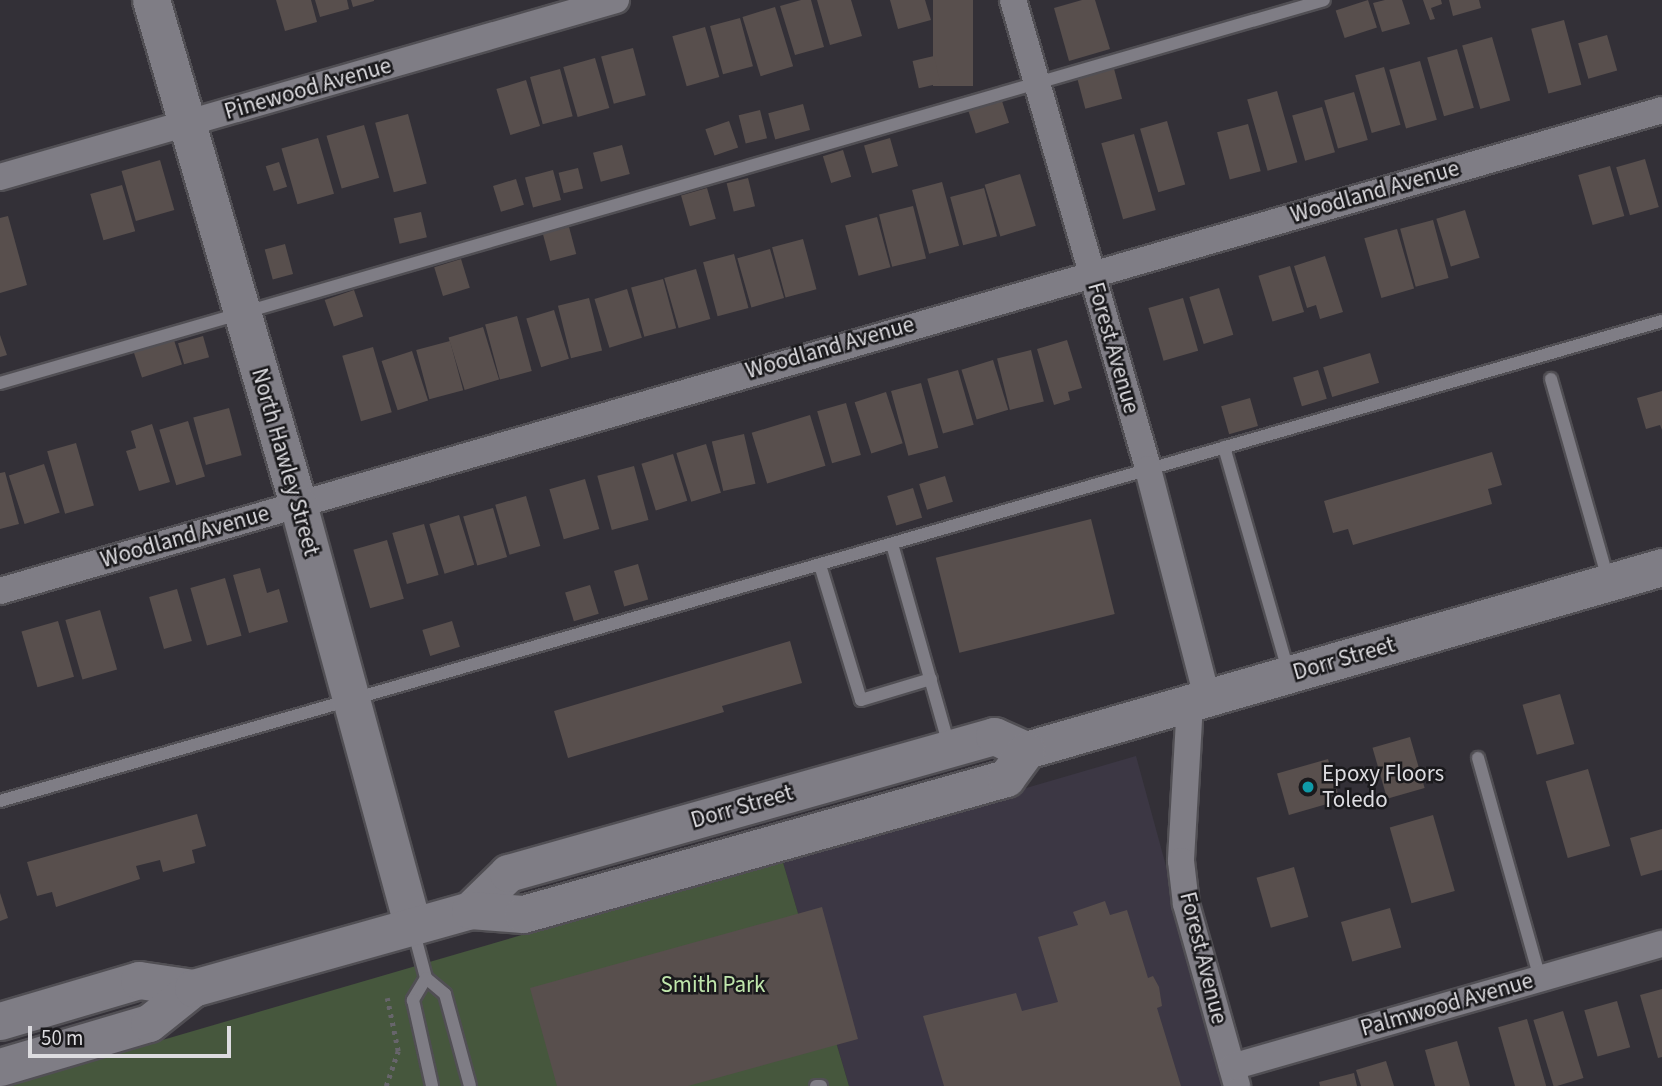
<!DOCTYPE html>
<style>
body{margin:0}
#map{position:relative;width:1662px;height:1086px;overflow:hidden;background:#333037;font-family:"Source Sans 3",sans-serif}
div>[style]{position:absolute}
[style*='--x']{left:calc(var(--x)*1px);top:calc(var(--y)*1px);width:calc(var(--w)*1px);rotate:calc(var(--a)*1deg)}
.built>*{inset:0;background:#3c3744}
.green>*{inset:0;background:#46573d}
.building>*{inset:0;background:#584f4d;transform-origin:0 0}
.path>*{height:4.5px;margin-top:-2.25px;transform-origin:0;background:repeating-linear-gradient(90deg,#67656b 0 3.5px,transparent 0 8.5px)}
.roads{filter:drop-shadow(2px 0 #514f54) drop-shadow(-2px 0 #514f54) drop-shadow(0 2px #514f54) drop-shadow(0 -2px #514f54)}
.lane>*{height:12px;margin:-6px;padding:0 6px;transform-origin:6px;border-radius:6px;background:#7f7d85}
.street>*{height:26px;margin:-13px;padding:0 13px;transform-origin:13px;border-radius:13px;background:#7f7d85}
.secondary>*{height:37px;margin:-18.5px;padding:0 18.5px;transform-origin:18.5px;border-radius:18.5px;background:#7f7d85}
.dots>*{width:19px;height:19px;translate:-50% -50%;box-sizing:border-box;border:4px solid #1a191c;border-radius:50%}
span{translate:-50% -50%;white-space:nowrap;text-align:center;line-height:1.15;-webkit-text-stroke:5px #1a191c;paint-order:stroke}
.street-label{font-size:23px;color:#dddce0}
.poi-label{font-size:23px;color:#dddce0}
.left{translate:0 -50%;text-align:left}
.park-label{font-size:23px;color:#c0e6ac}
.scale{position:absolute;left:28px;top:1026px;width:203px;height:32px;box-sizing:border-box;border:4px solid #dddce0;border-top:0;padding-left:9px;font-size:21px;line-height:24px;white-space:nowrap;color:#dddce0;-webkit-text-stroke:5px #1a191c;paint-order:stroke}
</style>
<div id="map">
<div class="built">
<i style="clip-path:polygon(1136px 756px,1226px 1086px,849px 1086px,782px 859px)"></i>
</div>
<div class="green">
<i style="clip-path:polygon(782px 859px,849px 1086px,5px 1086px)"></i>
</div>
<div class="building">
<i style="clip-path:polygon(276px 0,311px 0,317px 22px,285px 31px)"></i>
<i style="clip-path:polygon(315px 0,347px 0,349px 9px,320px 17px)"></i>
<i style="clip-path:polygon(351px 0,374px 0,374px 1px,353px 7px)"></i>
<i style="clip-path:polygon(801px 0,811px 0,824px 47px,795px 55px,780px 6px)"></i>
<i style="clip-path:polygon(817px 0,851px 0,862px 36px,830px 45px)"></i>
<i style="clip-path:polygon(890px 0,925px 0,931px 20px,898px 29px)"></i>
<i style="left:933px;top:0;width:40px;height:86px"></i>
<i style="clip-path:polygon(1082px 0,1095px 0,1110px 49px,1069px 61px,1054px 8px)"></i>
<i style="left:1368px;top:0;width:29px;height:34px;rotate:72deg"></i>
<i style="clip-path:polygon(1385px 0,1402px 0,1410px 24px,1382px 32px,1373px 3px)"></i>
<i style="clip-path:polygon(1423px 0,1441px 0,1442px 4px,1431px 8px,1435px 19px,1430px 20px)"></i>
<i style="clip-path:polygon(1449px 0,1479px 0,1481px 8px,1453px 16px)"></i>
<i style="left:775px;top:7px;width:62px;height:34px;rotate:73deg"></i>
<i style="left:740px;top:18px;width:50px;height:31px;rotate:75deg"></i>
<i style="left:1564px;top:20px;width:67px;height:34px;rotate:75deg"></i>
<i style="left:705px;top:27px;width:52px;height:34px;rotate:74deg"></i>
<i style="left:1607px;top:35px;width:37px;height:30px;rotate:74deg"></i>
<i style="left:1492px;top:37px;width:66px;height:31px;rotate:74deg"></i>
<i style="left:633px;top:48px;width:49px;height:33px;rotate:75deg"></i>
<i style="left:1457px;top:49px;width:61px;height:31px;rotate:74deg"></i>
<i style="left:934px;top:56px;width:28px;height:22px;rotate:77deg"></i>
<i style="left:595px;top:58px;width:52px;height:33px;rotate:74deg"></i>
<i style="left:1420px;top:61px;width:61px;height:32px;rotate:74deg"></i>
<i style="left:1113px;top:65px;width:35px;height:38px;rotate:75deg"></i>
<i style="left:1384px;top:67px;width:60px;height:30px;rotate:74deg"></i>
<i style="left:560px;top:69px;width:49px;height:31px;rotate:75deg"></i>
<i style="left:526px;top:80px;width:48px;height:31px;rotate:73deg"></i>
<i style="left:1277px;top:91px;width:74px;height:31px;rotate:74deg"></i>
<i style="left:1354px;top:92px;width:50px;height:31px;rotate:74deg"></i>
<i style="left:1001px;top:98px;width:26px;height:35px;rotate:72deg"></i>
<i style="left:803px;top:104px;width:27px;height:36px;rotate:75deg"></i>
<i style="left:1322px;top:107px;width:47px;height:31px;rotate:74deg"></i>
<i style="left:760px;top:110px;width:29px;height:22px;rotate:76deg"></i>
<i style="left:408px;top:114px;width:72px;height:34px;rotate:75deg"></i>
<i style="left:729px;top:121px;width:28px;height:25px;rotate:71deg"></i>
<i style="left:1167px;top:121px;width:66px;height:28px;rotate:74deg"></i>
<i style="left:1248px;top:124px;width:49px;height:32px;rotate:75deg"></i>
<i style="left:364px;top:125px;width:55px;height:39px;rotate:74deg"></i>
<i style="left:1134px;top:134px;width:79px;height:34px;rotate:74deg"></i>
<i style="left:318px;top:138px;width:58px;height:38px;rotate:74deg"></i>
<i style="left:890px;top:138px;width:29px;height:27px;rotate:74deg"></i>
<i style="left:622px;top:145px;width:30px;height:30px;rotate:75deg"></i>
<i style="left:843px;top:150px;width:28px;height:21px;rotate:73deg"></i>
<i style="left:1645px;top:159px;width:50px;height:30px;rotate:74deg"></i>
<i style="left:160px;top:160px;width:52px;height:40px;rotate:74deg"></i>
<i style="left:279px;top:162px;width:26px;height:14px;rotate:72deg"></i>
<i style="left:1610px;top:166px;width:52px;height:33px;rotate:74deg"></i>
<i style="left:578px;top:168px;width:21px;height:20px;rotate:76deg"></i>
<i style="left:553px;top:170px;width:31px;height:29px;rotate:75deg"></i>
<i style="left:1020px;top:174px;width:54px;height:37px;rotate:73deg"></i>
<i style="left:748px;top:178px;width:29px;height:22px;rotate:76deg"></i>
<i style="left:516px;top:179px;width:27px;height:24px;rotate:73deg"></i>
<i style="left:942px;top:182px;width:66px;height:31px;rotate:75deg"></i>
<i style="left:122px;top:185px;width:48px;height:33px;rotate:74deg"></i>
<i style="left:707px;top:188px;width:32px;height:27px;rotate:74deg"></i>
<i style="left:984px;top:188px;width:50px;height:35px;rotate:75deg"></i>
<i style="left:913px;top:206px;width:54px;height:35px;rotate:76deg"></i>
<i style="left:1465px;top:210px;width:50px;height:30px;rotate:73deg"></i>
<i style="left:421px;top:212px;width:26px;height:28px;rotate:77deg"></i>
<i style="clip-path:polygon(8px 216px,27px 285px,0 293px,0 218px)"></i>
<i style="left:877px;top:217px;width:52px;height:33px;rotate:75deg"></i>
<i style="left:1433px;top:220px;width:60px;height:34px;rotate:75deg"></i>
<i style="left:569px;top:227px;width:28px;height:27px;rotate:75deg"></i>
<i style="left:1397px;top:229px;width:62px;height:34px;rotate:74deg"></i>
<i style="left:803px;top:239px;width:52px;height:32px;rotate:75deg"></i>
<i style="left:285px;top:244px;width:31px;height:21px;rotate:75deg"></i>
<i style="left:770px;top:249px;width:51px;height:34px;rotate:74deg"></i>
<i style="left:734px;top:254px;width:56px;height:32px;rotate:75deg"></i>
<i style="clip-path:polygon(1325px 256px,1343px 312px,1320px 319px,1316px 305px,1307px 308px,1294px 266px)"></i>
<i style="left:461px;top:259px;width:30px;height:28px;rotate:73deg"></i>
<i style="left:1290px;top:266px;width:48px;height:33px;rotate:73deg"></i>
<i style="left:696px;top:269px;width:52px;height:33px;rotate:74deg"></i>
<i style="left:663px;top:279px;width:51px;height:33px;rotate:75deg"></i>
<i style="left:1219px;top:288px;width:49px;height:31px;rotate:73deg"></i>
<i style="left:627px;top:289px;width:51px;height:34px;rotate:73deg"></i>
<i style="left:354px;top:290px;width:28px;height:31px;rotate:71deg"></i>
<i style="left:589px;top:298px;width:54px;height:32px;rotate:76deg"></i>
<i style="left:1183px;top:298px;width:55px;height:36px;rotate:74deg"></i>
<i style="left:554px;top:310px;width:51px;height:29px;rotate:73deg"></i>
<i style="left:517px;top:316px;width:57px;height:33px;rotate:75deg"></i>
<i style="left:483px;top:327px;width:55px;height:36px;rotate:73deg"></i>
<i style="clip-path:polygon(0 335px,7px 355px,0 357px)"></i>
<i style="left:203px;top:336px;width:22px;height:26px;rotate:74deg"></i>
<i style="left:173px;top:337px;width:29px;height:42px;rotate:72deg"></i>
<i style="clip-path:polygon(1067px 340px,1082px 388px,1068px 392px,1070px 400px,1054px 405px,1037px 349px)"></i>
<i style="left:450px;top:341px;width:51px;height:35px;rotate:75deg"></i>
<i style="left:373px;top:347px;width:68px;height:32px;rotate:74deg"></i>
<i style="left:1031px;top:350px;width:53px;height:35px;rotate:76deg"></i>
<i style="left:412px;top:351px;width:52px;height:32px;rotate:72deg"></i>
<i style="left:1370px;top:353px;width:31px;height:49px;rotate:73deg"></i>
<i style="left:993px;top:360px;width:52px;height:33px;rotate:73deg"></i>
<i style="left:958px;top:370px;width:57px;height:32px;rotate:74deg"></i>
<i style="left:1318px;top:370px;width:30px;height:26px;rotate:73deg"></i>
<i style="left:921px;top:383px;width:67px;height:31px;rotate:75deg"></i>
<i style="clip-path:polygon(1662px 391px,1662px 430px,1660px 425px,1646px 429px,1637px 398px)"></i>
<i style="left:886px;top:392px;width:54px;height:33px;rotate:72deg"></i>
<i style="left:1250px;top:398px;width:29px;height:30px;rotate:74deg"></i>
<i style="left:846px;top:403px;width:54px;height:30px;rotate:74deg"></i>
<i style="left:229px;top:408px;width:49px;height:37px;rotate:75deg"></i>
<i style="left:810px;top:415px;width:53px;height:61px;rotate:73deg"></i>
<i style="left:188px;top:421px;width:58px;height:30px;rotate:73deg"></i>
<i style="clip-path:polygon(152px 424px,170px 482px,139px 491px,126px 451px,136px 448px,131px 431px)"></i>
<i style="left:744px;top:434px;width:51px;height:33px;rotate:77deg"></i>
<i style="left:76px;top:443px;width:65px;height:30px;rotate:74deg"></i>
<i style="left:706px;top:444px;width:51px;height:31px;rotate:73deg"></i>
<i style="clip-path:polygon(1492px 452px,1502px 485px,1488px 489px,1492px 504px,1353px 545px,1348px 529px,1333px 533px,1324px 501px)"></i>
<i style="left:673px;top:454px;width:49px;height:33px;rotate:73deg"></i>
<i style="left:44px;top:464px;width:51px;height:37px;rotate:72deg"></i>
<i style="left:634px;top:466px;width:56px;height:38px;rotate:75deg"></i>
<i style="clip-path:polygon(5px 472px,19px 524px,0 529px,0 473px)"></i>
<i style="left:945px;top:476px;width:27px;height:27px;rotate:73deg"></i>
<i style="left:585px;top:479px;width:52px;height:37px;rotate:74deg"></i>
<i style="left:913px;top:488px;width:31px;height:27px;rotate:73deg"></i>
<i style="left:526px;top:496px;width:52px;height:32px;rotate:74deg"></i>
<i style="left:493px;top:508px;width:51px;height:31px;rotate:74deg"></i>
<i style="left:459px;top:515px;width:52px;height:31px;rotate:73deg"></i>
<i style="left:1091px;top:519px;width:98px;height:160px;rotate:76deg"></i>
<i style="left:424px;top:524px;width:53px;height:33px;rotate:74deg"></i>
<i style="left:387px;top:540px;width:61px;height:35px;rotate:74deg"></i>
<i style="left:638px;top:564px;width:37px;height:25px;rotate:74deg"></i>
<i style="clip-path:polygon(260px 568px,267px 593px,279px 589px,288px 622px,249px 633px,233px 575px)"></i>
<i style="left:225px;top:578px;width:60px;height:36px;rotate:74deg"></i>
<i style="left:590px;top:585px;width:30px;height:26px;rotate:73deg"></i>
<i style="left:177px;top:589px;width:54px;height:29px;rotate:74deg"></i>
<i style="left:100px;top:610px;width:62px;height:36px;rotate:74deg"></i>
<i style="left:58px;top:621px;width:58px;height:38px;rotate:74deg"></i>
<i style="left:452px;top:621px;width:27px;height:31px;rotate:73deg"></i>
<i style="clip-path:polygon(790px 641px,802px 683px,722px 706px,724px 712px,568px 758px,554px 711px)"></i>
<i style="left:1560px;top:694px;width:52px;height:39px;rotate:74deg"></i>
<i style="left:1410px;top:737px;width:53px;height:39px;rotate:74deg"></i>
<i style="left:1328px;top:759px;width:43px;height:53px;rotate:74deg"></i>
<i style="left:1588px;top:769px;width:80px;height:44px;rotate:74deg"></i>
<i style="clip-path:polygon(197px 814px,206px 846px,192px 850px,195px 863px,163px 872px,160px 860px,136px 866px,140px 879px,56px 907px,52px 892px,37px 896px,27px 862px)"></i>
<i style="left:1433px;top:815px;width:79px;height:45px;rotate:74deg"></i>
<i style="clip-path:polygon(1662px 829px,1662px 870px,1641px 876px,1630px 838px)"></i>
<i style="left:1294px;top:867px;width:52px;height:39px;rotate:74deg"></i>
<i style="clip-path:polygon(0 893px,8px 918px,0 921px)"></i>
<i style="clip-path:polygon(1105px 901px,1110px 915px,1127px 910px,1148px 978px,1153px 976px,1159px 987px,1162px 1006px,1157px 1008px,1181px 1086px,944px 1086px,923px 1016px,1016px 993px,1022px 1011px,1058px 1002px,1038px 937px,1078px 925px,1073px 912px)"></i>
<i style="clip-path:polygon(822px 907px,858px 1039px,688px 1086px,557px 1086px,530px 988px)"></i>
<i style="left:1390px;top:908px;width:41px;height:51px;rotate:74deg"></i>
<i style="clip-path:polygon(1662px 989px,1662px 1057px,1658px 1058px,1640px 995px)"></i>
<i style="left:1617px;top:1001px;width:48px;height:34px;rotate:74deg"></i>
<i style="left:1563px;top:1011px;width:70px;height:31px;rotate:73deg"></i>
<i style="left:1527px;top:1019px;width:70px;height:30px;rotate:74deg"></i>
<i style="clip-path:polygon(1457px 1041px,1470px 1086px,1435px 1086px,1425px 1050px)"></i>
<i style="clip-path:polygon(1386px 1061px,1394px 1086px,1361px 1086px,1356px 1070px)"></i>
<i style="clip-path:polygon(1354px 1073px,1357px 1086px,1320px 1086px,1319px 1082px)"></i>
</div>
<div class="path">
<i style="--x:386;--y:1086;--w:37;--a:-71"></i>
<i style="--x:398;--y:1051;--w:54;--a:-101.7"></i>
</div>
<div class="roads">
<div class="lane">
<i style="--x:1551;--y:379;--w:208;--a:74.1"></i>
<i style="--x:0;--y:383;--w:1378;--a:-16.13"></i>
<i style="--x:1224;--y:447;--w:232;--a:74"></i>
<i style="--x:892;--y:544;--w:209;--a:74.2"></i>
<i style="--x:820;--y:565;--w:141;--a:73.1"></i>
<i style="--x:861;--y:700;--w:73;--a:-16.7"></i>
<i style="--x:1478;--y:758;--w:229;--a:74.3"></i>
<i style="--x:0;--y:801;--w:1730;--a:-16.11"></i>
<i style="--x:413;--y:929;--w:51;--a:75.1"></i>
<i style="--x:426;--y:978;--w:25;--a:40"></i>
<i style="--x:445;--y:994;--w:95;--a:74.8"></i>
<i style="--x:426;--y:978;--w:26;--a:121"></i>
<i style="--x:413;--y:1000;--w:88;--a:77.5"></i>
<i style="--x:816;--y:1086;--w:5;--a:0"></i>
</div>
<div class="street">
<i style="--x:1013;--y:0;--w:488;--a:73.9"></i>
<i style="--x:1148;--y:469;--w:236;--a:75.5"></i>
<i style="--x:0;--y:177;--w:641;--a:-16.03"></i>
<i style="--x:0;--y:591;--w:1730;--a:-16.14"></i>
<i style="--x:1190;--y:703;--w:158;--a:93.3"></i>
<i style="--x:1181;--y:861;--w:43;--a:83.4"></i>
<i style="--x:1186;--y:904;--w:189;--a:74.3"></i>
<i style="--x:1232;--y:1067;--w:447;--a:-16"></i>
</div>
<div class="secondary">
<i style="--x:151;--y:0;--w:525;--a:73.74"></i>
<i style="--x:298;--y:504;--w:437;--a:74.8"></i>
<i style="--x:470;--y:910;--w:53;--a:-44.2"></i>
<i style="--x:508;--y:873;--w:505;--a:-15.74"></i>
<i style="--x:994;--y:736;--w:35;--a:24"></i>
<i style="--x:1026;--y:750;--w:662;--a:-16.05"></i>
<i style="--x:0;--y:1021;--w:145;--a:-16.4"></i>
<i style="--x:139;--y:980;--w:55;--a:8.4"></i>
<i style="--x:0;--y:1067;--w:155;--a:-16.5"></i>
<i style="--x:149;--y:1023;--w:56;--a:-38.5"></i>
<i style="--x:193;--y:988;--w:288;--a:-15.7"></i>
<i style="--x:470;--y:910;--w:53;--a:4.3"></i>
<i style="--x:523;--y:914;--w:502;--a:-15.73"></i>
<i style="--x:1006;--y:778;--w:34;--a:-54"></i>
</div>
</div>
<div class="dots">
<i style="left:1308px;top:787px;background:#0f9aa8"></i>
</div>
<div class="street-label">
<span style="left:308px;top:89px;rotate:-16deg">Pinewood Avenue</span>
<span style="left:1375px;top:192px;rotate:-16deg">Woodland Avenue</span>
<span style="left:830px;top:348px;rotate:-16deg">Woodland Avenue</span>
<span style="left:1113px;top:348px;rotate:74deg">Forest Avenue</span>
<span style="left:285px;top:462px;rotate:74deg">North Hawley Street</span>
<span style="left:185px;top:537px;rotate:-16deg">Woodland Avenue</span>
<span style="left:1344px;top:659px;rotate:-16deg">Dorr Street</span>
<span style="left:742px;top:807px;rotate:-16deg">Dorr Street</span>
<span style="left:1203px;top:958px;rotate:76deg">Forest Avenue</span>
<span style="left:1447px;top:1005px;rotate:-16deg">Palmwood Avenue</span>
</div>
<div class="poi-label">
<span class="left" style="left:1322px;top:787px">Epoxy Floors<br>Toledo</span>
</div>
<div class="park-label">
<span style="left:713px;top:985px">Smith Park</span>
</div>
<div class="scale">50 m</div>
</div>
